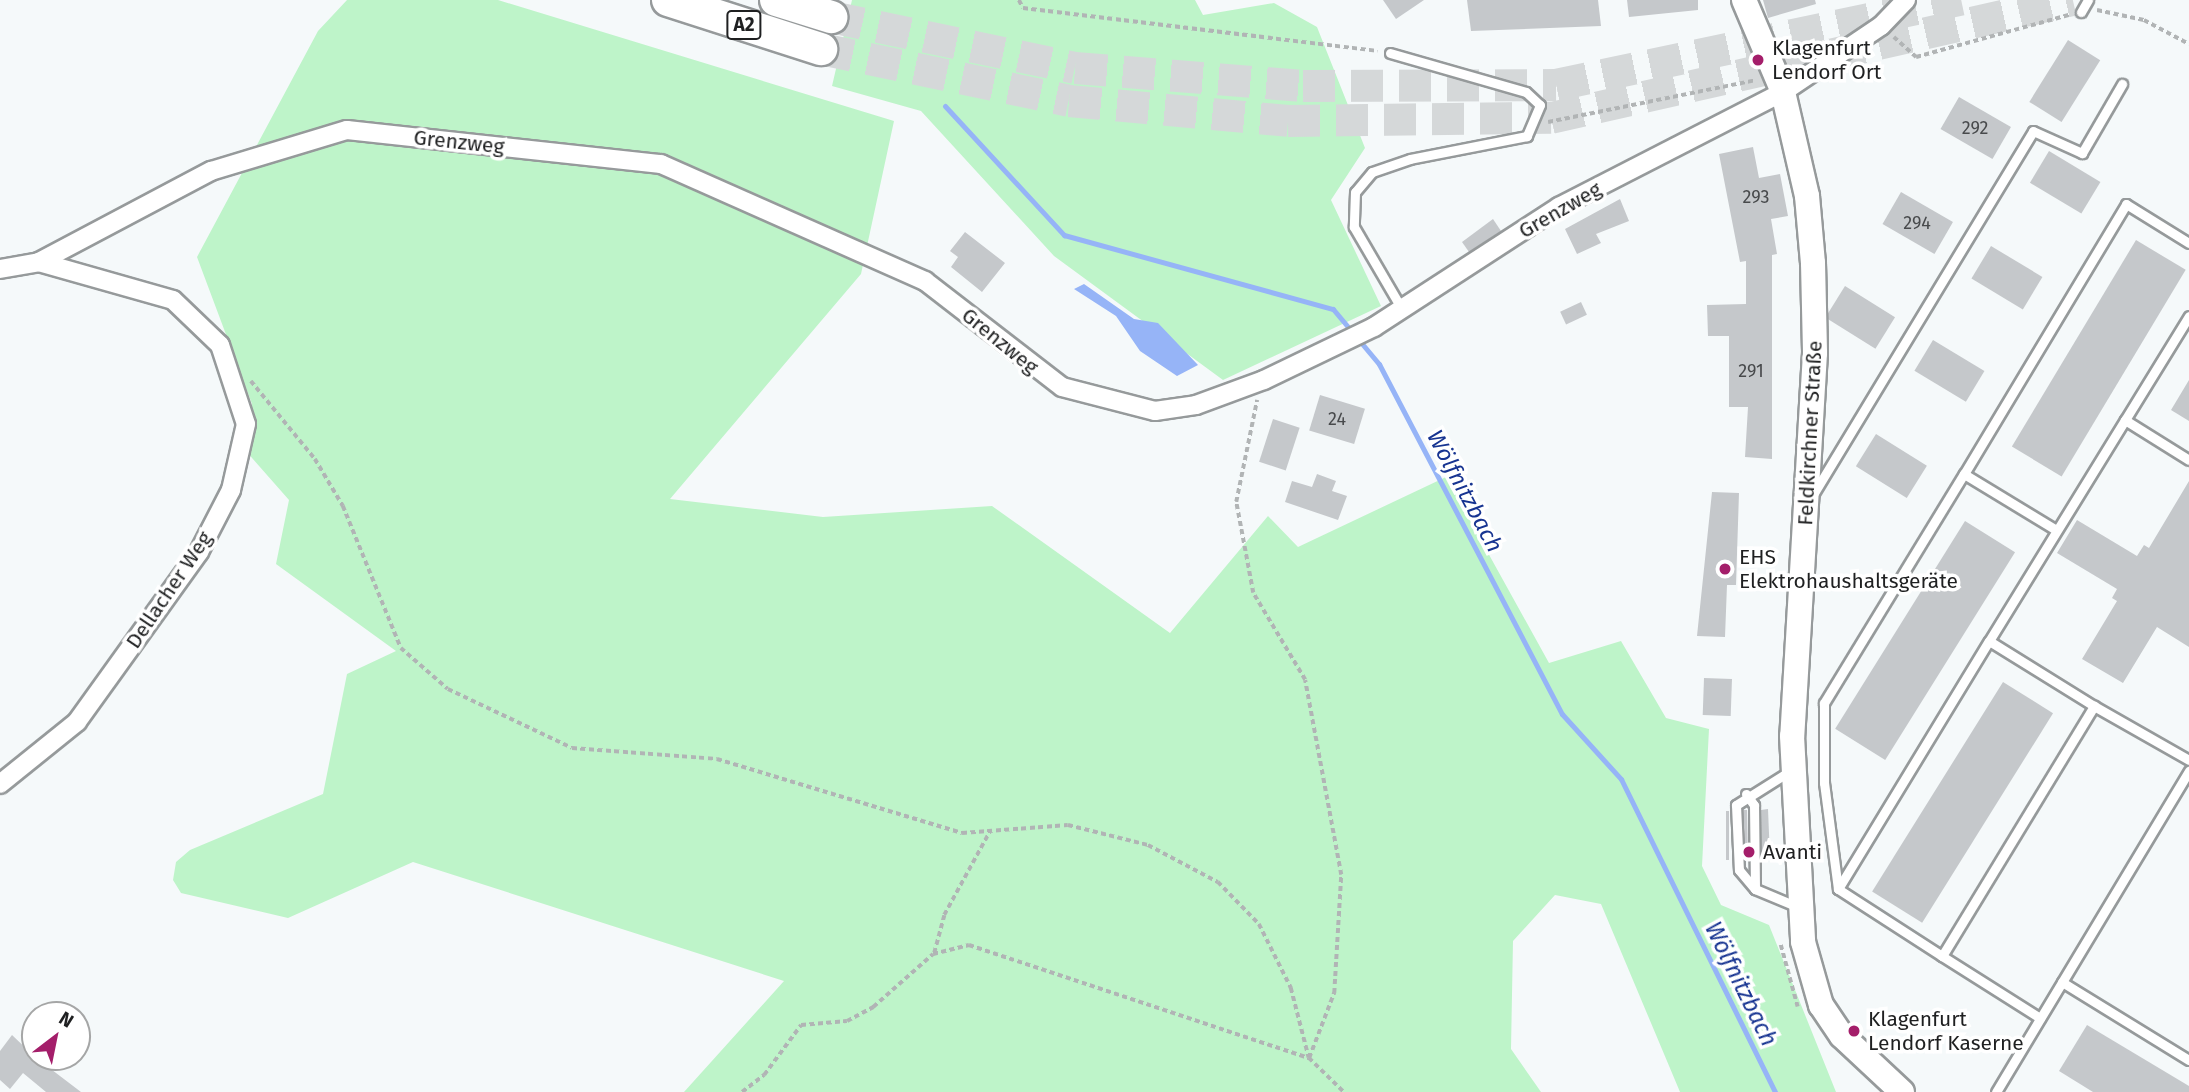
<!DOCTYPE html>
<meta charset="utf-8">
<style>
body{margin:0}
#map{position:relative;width:2189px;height:1092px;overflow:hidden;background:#f5f9fa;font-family:"Fira Sans",sans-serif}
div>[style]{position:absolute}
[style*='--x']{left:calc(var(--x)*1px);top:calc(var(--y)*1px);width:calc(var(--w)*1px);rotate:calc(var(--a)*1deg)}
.green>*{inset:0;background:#bef4c9}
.water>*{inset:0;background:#96b4f7}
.stream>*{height:5px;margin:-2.5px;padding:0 2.5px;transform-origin:2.5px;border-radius:2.5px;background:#96b4f7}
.building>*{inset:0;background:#c5c8cb;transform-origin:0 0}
.highway-tunnel>*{height:32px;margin-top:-16px;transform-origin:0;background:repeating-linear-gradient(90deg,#d5d8d9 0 32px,transparent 0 48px)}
.path>*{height:3.5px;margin-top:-1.75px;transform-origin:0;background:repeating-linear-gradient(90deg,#b1b4b5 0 5px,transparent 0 8.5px)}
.roads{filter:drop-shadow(2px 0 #969a9b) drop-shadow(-2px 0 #969a9b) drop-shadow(0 2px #969a9b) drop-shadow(0 -2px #969a9b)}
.lane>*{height:9px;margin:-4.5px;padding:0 4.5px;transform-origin:4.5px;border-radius:4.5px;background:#fff}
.street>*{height:18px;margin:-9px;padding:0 9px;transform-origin:9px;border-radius:9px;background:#fff}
.secondary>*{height:24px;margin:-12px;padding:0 12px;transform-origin:12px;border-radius:12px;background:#fff}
.highway>*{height:32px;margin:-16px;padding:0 16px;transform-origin:16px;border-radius:16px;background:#fff}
.dots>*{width:19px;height:19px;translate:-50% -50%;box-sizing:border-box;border:4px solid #fff;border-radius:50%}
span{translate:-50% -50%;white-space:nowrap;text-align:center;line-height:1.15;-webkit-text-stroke:7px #fff;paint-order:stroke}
.number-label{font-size:18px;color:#484a4c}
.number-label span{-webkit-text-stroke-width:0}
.shield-label span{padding:2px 5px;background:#fff;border:2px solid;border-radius:5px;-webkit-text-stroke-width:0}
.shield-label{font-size:19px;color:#1f2021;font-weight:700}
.poi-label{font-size:21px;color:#1f2021}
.left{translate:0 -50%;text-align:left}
.street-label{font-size:21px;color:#1f2021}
.water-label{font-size:23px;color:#173491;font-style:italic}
.north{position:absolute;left:21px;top:1001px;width:70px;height:70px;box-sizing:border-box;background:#fff;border:2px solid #a5a6a6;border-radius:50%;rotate:32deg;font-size:19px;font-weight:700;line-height:28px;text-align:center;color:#1f2021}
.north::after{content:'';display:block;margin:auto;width:24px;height:32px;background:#a41e6a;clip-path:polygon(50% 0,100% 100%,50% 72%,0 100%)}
</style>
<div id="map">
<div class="green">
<i style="clip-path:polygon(347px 0,498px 0,894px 121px,861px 274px,670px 499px,823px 517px,992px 506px,1170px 633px,1268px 516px,1298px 547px,1446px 477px,1549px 663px,1621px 641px,1666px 718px,1709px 729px,1702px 866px,1721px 905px,1769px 925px,1836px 1092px,1680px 1092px,1601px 904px,1555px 895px,1513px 941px,1511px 1049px,1541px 1092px,684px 1092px,784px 981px,413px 862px,288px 918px,181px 893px,173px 880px,176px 862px,190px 850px,323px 794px,347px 674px,396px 651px,276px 564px,289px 500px,245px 450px,252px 404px,197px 257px,318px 31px)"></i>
<i style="clip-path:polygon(852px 0,1195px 0,1203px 15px,1274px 3px,1317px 27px,1365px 148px,1331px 200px,1381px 306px,1223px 380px,1054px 256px,921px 111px,832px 86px)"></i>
</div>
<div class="water">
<i style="clip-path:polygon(1084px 284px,1134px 319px,1158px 323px,1198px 365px,1177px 376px,1140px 351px,1116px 316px,1074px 289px)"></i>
</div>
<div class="stream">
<i style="--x:945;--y:106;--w:176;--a:47.3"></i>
<i style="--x:1064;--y:235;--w:279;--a:15.4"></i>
<i style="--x:1333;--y:309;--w:72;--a:50.1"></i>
<i style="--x:1379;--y:364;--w:395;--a:62.4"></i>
<i style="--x:1562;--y:714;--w:88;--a:47.8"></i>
<i style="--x:1621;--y:779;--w:349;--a:63.8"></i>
</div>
<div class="building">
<i style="clip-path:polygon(1383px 0,1424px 0,1396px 19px)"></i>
<i style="clip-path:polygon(1467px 0,1598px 0,1601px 26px,1471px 31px)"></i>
<i style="clip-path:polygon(1627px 0,1698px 0,1698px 10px,1629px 17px)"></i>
<i style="clip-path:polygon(1763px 0,1815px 0,1816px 4px,1768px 18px)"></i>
<i style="left:2068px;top:40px;width:38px;height:73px;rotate:32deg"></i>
<i style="left:1959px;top:97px;width:60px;height:37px;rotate:30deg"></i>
<i style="clip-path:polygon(1753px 147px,1759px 178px,1780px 174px,1788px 216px,1771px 219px,1777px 254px,1772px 255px,1772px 459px,1745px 457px,1748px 407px,1729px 407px,1729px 336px,1708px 336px,1707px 305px,1746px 304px,1746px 261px,1740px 262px,1719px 154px)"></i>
<i style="left:2049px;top:151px;width:60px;height:37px;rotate:31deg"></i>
<i style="left:1901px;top:192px;width:60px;height:37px;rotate:30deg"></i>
<i style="clip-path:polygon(1620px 199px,1629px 221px,1596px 234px,1601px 243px,1577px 254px,1565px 229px)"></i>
<i style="clip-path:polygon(1493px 219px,1501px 231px,1469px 252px,1462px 242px)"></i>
<i style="clip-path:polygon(965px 232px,1005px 263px,982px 292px,951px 267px,958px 257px,950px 251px)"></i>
<i style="left:2136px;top:240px;width:58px;height:241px;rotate:31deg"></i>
<i style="left:1991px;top:246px;width:60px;height:38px;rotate:31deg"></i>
<i style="left:1845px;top:286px;width:59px;height:37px;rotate:32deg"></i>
<i style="left:1581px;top:302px;width:14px;height:23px;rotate:65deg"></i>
<i style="left:1933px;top:340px;width:60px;height:36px;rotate:31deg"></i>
<i style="clip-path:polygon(2189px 380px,2189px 421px,2171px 410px)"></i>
<i style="left:1320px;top:395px;width:47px;height:37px;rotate:17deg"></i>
<i style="left:1273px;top:419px;width:28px;height:45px;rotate:18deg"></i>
<i style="left:1876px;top:434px;width:60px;height:38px;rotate:32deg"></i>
<i style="clip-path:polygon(1317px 474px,1336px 481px,1332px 491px,1347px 496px,1338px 520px,1285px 502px,1292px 481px,1312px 487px)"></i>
<i style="clip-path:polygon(2189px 481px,2189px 647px,2157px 627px,2123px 683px,2082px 659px,2117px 601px,2112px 598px,2117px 589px,2057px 553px,2077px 520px,2137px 556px,2144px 545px,2149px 548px)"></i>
<i style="clip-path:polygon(1712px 492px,1739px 493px,1736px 585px,1727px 585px,1725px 637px,1697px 636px)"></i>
<i style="left:1965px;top:521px;width:59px;height:245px;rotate:32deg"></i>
<i style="left:1704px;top:678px;width:28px;height:37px;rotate:2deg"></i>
<i style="left:2003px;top:682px;width:59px;height:247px;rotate:32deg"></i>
<i style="clip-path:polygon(1768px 809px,1770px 858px,1762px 859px,1761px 810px)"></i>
<i style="clip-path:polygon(1743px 810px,1747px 810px,1748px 859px,1746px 859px)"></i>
<i style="left:1726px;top:811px;width:3px;height:49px"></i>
<i style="clip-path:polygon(2087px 1025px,2189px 1086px,2189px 1092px,2093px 1092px,2059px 1071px)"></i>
<i style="clip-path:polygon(12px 1035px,35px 1057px,81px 1092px,46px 1092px,23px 1073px,10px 1089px,0 1080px,0 1051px)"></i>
</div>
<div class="highway-tunnel">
<i style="--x:831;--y:17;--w:249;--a:11.8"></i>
<i style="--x:1075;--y:68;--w:229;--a:4.5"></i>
<i style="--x:1303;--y:86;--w:253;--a:-0.2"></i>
<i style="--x:1556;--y:85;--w:414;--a:-11.9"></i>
<i style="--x:821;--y:49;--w:253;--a:11.8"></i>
<i style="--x:1069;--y:101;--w:220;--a:5.2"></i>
<i style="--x:1288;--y:121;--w:263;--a:-0.7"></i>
<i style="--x:1551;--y:118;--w:535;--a:-12.74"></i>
</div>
<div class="path">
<i style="--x:1019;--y:0;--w:9;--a:63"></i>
<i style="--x:1023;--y:8;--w:357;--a:6.9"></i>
<i style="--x:2097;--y:10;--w:48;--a:12"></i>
<i style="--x:2144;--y:20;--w:51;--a:28.1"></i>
<i style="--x:1894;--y:37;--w:30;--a:42"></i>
<i style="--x:1916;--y:57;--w:159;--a:-15.4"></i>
<i style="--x:1548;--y:122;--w:212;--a:-11.4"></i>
<i style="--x:251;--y:381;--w:101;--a:50.6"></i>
<i style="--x:315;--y:459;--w:55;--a:59.2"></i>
<i style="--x:343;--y:506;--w:153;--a:67.8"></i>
<i style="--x:401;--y:648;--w:62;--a:41.1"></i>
<i style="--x:448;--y:689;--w:137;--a:25.4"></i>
<i style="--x:572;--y:748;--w:145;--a:4.3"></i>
<i style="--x:717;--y:759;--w:256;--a:16.8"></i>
<i style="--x:962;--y:833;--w:106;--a:-4.3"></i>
<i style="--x:1068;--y:825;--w:82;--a:14"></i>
<i style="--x:1148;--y:845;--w:79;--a:27.9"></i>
<i style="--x:1218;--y:882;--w:59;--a:45.7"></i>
<i style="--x:1259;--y:924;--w:72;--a:63.4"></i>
<i style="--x:1291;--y:988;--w:72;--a:75.6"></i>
<i style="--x:1309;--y:1058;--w:49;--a:44.2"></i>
<i style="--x:1781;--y:945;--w:64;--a:74.7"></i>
<i style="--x:934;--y:953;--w:39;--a:-75"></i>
<i style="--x:944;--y:915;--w:96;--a:-61.3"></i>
<i style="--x:742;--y:1092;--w:28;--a:-38"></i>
<i style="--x:764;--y:1075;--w:62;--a:-53.5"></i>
<i style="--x:801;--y:1025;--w:46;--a:-5"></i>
<i style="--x:847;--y:1021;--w:30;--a:-28"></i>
<i style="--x:873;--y:1007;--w:80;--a:-41.5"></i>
<i style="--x:933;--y:954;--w:37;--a:-14"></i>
<i style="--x:969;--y:945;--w:358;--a:18.4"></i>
<i style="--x:1309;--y:1058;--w:70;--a:-69"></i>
<i style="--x:1334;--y:993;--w:118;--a:-86.6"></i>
<i style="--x:1341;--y:875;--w:198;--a:-100.5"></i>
<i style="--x:1305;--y:680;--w:101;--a:-120.9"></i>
<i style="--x:1253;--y:593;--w:93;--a:-100.6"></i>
<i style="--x:1236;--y:502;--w:104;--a:-78.4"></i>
</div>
<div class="roads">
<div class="lane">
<i style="--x:2081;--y:12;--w:14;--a:-60"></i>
<i style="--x:1390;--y:53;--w:141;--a:16"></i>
<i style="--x:1526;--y:92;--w:19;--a:43"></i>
<i style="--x:1540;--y:105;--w:34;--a:113"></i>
<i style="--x:1527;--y:136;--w:119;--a:168.9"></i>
<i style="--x:1410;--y:159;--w:40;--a:161.1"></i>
<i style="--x:1372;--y:172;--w:26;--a:130"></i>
<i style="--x:1355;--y:192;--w:35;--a:92"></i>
<i style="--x:1354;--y:227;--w:95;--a:59.7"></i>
<i style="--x:2125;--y:420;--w:122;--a:-58.4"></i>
<i style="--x:1964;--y:474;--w:315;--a:-59"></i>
<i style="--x:2126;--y:204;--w:74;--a:31.8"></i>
<i style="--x:1814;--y:493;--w:423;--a:-58.8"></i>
<i style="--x:2033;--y:131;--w:54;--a:24.2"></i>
<i style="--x:2082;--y:153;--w:80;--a:-59.9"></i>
<i style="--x:2094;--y:706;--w:123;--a:-148.2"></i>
<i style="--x:1989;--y:641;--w:259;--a:-58.4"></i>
<i style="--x:2125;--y:420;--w:75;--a:32"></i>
<i style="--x:1790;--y:771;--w:64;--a:147.8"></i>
<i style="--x:1736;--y:805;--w:65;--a:87.4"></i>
<i style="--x:1739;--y:870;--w:25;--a:50"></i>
<i style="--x:1755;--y:889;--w:47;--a:22.7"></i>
<i style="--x:1746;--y:794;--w:14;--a:54"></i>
<i style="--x:1754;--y:805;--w:84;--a:89.3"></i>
<i style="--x:1838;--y:889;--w:107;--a:-97.5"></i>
<i style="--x:1824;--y:783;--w:80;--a:-90"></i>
<i style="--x:1824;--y:703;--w:268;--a:-58.6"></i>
<i style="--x:1964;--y:474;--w:108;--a:31.3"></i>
<i style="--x:1942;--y:956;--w:124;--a:-147.2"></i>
<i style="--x:1838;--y:889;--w:290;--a:-58.7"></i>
<i style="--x:2062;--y:982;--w:149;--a:31.6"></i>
<i style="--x:2040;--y:1018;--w:116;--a:-147.7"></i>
<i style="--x:1942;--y:956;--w:293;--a:-58.7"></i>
<i style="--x:2094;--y:706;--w:109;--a:29.6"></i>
<i style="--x:1996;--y:1092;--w:375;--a:-59"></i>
</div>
<div class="street">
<i style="--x:39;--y:262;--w:195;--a:-27.9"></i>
<i style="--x:211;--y:171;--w:142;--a:-16.8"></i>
<i style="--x:347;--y:130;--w:316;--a:6.2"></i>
<i style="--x:661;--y:164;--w:289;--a:23.9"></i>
<i style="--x:925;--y:281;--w:173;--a:37.7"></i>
<i style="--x:1062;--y:387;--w:96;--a:14.5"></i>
<i style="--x:1155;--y:411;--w:41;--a:-8.3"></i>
<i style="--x:1196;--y:405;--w:72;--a:-20.2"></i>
<i style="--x:1264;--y:380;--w:122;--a:-25.7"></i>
<i style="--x:1374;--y:327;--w:221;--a:-33"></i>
<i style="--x:1559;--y:207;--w:252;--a:-27.2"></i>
<i style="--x:1783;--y:92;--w:118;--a:-34"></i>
<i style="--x:1881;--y:26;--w:36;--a:-46"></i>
<i style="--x:0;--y:269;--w:40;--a:-10"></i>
<i style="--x:39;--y:262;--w:139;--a:15.8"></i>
<i style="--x:173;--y:300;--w:65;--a:43.8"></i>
<i style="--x:220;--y:345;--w:83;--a:71.8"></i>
<i style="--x:246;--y:424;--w:68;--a:102.8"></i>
<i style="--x:231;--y:490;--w:70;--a:117.3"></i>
<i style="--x:199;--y:552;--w:209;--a:125.7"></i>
<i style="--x:77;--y:722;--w:99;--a:141.2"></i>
</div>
<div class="secondary">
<i style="--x:1744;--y:0;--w:100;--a:67"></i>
<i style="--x:1783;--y:92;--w:107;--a:77"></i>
<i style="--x:1807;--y:196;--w:67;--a:84.9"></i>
<i style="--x:1813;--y:263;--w:90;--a:88.7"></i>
<i style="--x:1815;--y:353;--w:384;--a:93.4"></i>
<i style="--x:1792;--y:736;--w:206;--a:86.9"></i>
<i style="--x:1803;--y:942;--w:66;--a:74.1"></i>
<i style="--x:1821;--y:1005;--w:37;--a:56"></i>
<i style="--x:1842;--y:1036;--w:82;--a:43"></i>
</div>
<div class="highway">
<i style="--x:668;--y:0;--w:161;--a:17.8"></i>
<i style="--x:776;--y:0;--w:58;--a:17.2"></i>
</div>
</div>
<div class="dots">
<i style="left:1758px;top:60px;background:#a41e6a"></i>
<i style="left:1725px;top:569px;background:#a41e6a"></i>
<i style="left:1749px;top:852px;background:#a41e6a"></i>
<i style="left:1854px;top:1031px;background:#a41e6a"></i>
</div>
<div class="number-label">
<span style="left:1975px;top:128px">292</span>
<span style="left:1756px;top:197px">293</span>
<span style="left:1917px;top:223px">294</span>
<span style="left:1751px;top:371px">291</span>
<span style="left:1337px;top:419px">24</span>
</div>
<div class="shield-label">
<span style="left:744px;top:25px">A2</span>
</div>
<div class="poi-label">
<span class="left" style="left:1772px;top:60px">Klagenfurt<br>Lendorf Ort</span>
<span class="left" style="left:1739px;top:569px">EHS<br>Elektrohaushaltsgeräte</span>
<span class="left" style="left:1763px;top:852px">Avanti</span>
<span class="left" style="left:1868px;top:1031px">Klagenfurt<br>Lendorf Kaserne</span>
</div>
<div class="street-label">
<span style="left:459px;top:142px;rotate:6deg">Grenzweg</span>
<span style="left:1560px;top:210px;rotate:-30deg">Grenzweg</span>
<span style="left:1000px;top:341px;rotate:39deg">Grenzweg</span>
<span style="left:1810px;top:433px;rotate:-87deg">Feldkirchner Straße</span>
<span style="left:169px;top:590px;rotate:-56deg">Dellacher Weg</span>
</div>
<div class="water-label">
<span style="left:1465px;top:491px;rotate:62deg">Wölfnitzbach</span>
<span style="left:1741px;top:984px;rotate:64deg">Wölfnitzbach</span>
</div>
<div class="north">N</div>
</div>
